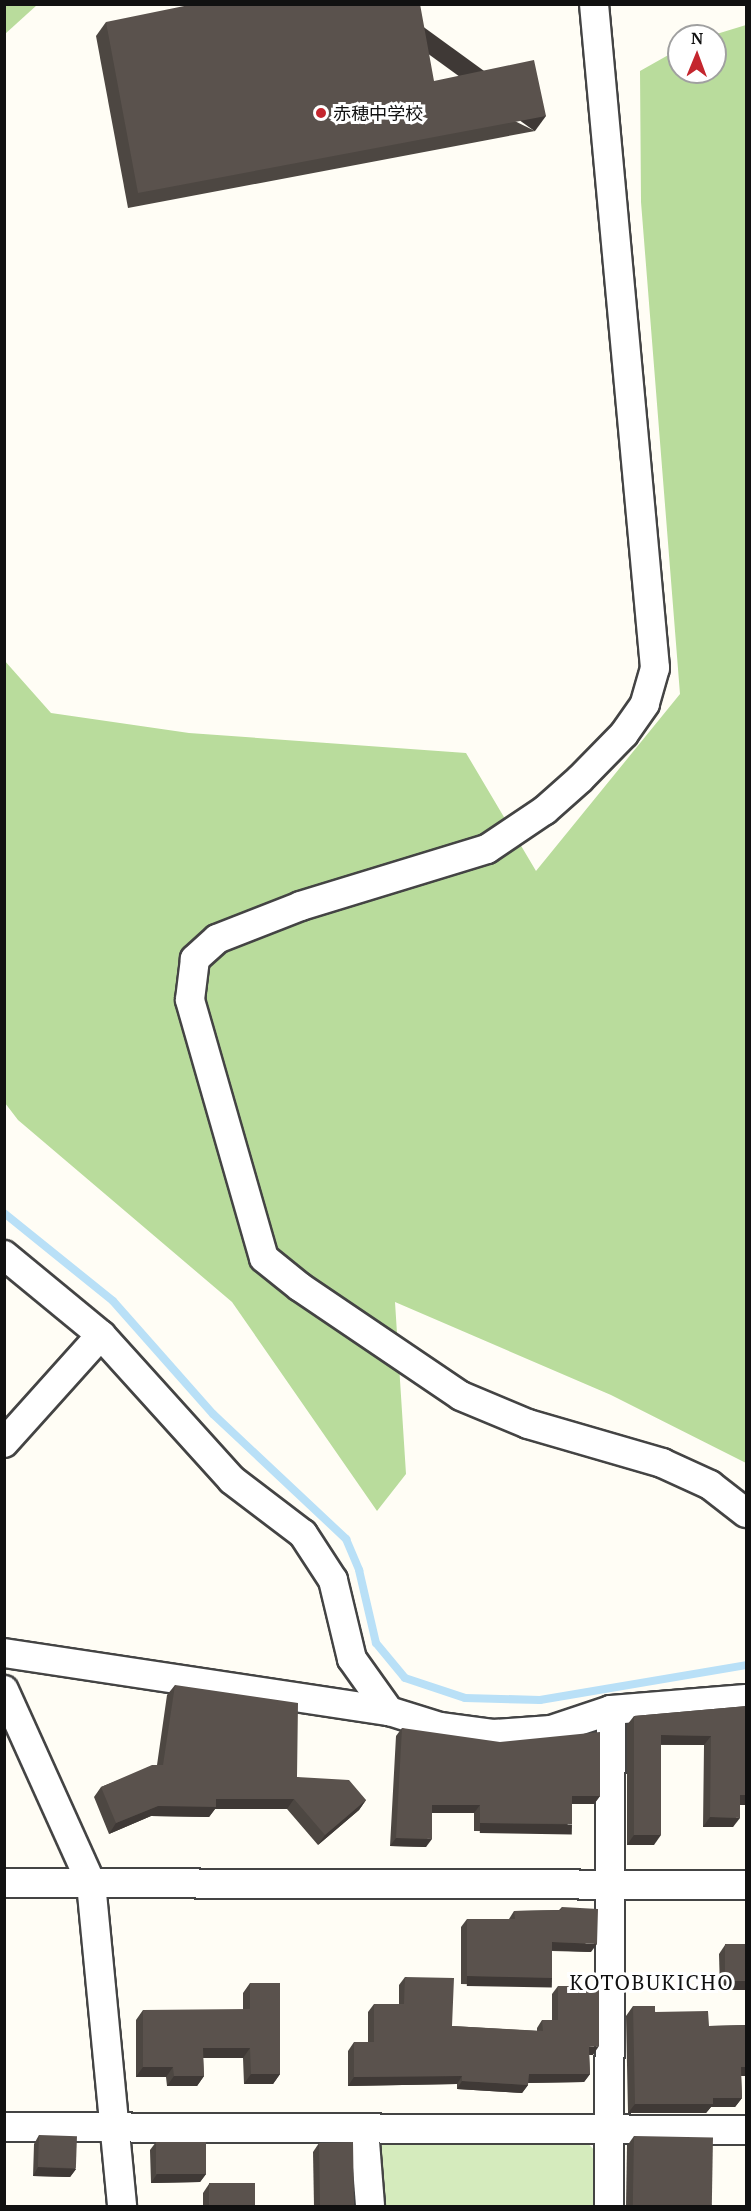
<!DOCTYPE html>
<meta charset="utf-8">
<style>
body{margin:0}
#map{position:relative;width:751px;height:2211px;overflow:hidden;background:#fffdf5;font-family:"PT Serif","Noto Sans JP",serif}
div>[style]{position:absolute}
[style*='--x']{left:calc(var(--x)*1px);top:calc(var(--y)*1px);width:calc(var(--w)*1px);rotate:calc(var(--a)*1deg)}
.green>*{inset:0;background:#d5ebbd}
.forest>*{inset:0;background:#b9dc9c}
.stream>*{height:8px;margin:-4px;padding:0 4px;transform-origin:4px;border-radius:4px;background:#b9e0f7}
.roads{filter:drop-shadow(2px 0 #444) drop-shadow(-2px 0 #444) drop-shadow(0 2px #444) drop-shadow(0 -2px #444)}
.minor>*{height:28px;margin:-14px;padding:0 14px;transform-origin:14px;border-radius:14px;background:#fff}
.wall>*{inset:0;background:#4d4742}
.shaded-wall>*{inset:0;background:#3f3936;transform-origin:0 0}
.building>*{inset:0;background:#5a524d;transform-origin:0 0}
.dots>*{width:16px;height:16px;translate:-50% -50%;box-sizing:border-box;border:3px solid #fff;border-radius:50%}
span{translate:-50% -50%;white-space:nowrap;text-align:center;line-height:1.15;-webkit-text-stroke:6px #fff;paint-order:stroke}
.poi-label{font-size:18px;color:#111}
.left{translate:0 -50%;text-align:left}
.quarter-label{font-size:21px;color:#111;letter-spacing:1.5px}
.frame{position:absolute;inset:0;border:6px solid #111;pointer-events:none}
.north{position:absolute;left:667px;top:24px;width:60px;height:60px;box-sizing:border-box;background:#fff;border:2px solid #a0a0a0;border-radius:50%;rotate:1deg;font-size:16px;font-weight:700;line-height:24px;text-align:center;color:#111}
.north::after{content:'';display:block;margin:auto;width:21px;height:27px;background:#c4262e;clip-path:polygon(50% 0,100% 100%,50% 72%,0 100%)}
</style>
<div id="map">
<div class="green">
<i style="clip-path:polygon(584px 2139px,595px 2151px,596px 2206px,381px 2206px,377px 2153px,385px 2140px)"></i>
</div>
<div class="forest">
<i style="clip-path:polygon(5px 4px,37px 4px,37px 5px,5px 34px)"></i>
<i style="clip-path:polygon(746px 25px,746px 1463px,611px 1395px,395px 1302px,406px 1474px,377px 1511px,232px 1302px,18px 1120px,5px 1103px,4px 660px,51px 713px,189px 733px,466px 753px,536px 871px,680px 694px,641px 202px,640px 71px,679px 49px,679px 72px,715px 72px,715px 36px,710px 36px)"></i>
</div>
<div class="stream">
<i style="--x:4;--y:1213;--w:140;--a:38.9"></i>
<i style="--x:113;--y:1301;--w:151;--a:48.5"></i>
<i style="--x:213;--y:1414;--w:183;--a:43.2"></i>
<i style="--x:346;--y:1539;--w:34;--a:67"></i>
<i style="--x:359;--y:1570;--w:75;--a:76.9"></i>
<i style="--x:376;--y:1643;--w:45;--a:50.4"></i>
<i style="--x:405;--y:1678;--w:63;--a:18.4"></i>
<i style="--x:465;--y:1698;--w:75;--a:1.5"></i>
<i style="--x:540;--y:1700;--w:209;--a:-9.6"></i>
</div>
<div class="roads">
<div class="minor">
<i style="--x:594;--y:4;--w:667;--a:84.75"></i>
<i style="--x:655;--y:668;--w:37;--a:106"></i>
<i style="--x:645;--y:704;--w:37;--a:125"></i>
<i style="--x:624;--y:734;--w:63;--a:134.4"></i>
<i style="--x:580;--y:779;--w:47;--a:138.5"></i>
<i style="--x:545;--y:810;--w:70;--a:146.1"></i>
<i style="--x:487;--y:849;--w:195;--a:163"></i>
<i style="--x:301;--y:906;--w:90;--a:158.6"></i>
<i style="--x:217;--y:939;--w:30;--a:138"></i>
<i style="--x:195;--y:959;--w:41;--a:97"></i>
<i style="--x:190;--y:1000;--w:268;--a:74"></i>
<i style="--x:264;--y:1258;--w:46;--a:38.9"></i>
<i style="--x:300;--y:1287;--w:194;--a:34.1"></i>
<i style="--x:461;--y:1396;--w:73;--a:22.7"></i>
<i style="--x:528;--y:1424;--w:140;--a:16.2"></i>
<i style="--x:662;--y:1463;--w:53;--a:24.6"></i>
<i style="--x:710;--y:1485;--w:46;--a:37.9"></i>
<i style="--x:4;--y:1255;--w:126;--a:39.5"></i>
<i style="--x:101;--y:1335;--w:195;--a:47.9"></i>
<i style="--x:232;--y:1480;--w:89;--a:37.3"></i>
<i style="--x:303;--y:1534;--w:55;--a:56.9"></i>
<i style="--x:333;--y:1580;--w:81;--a:76.5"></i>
<i style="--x:352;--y:1659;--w:64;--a:54.6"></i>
<i style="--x:4;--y:1443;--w:145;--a:-48.1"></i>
<i style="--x:4;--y:1653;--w:389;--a:8.6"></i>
<i style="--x:389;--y:1711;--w:53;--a:17.4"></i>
<i style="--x:440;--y:1727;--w:53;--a:7.5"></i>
<i style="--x:493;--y:1734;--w:58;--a:-3.9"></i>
<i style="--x:551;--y:1730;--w:63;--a:-18.4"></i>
<i style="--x:611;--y:1710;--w:135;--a:-4.7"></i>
<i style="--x:4;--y:1690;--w:212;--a:65.7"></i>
<i style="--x:91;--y:1883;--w:324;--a:84.5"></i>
<i style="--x:4;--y:1883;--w:742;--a:0.15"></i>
<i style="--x:4;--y:2127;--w:742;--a:0.23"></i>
<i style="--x:364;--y:2129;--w:77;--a:85.5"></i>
<i style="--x:609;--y:2206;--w:496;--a:-89.8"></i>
</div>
</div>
<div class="wall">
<i style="clip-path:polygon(106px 22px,434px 81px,535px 131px,128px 208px,96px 36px)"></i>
<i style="clip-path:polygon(175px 1685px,297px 1777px,366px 1800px,359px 1810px,318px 1845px,287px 1809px,215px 1809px,209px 1817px,151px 1816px,109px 1834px,94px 1797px,101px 1787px,157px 1765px,167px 1695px)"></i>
<i style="clip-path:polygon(747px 1706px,747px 1805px,740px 1805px,733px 1827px,703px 1827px,704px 1745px,661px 1745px,654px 1845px,627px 1845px,627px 1725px,634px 1716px)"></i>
<i style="clip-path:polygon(402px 1728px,600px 1796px,594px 1804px,572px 1804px,566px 1832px,474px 1831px,474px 1813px,432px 1813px,426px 1847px,390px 1846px,396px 1736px)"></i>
<i style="clip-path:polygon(562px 1907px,591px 1952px,552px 1951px,552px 1978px,546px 1986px,461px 1984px,461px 1927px,467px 1919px,509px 1919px,514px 1911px,559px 1910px)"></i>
<i style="clip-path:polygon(747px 1944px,747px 1990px,720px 1990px,719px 1954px,725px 1945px)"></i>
<i style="clip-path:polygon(405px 1977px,452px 2026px,537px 2031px,537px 2028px,542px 2020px,552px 2020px,552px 1994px,558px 1986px,593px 2055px,589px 2055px,590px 2074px,584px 2082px,528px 2083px,528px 2085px,522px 2093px,457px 2089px,457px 2084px,348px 2086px,348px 2051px,354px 2042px,368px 2042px,368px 2012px,374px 2004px,399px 2004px,399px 1985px)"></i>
<i style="clip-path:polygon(250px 1983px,280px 2074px,273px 2084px,244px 2084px,243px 2058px,203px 2058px,204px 2076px,197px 2086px,167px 2086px,166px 2077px,136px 2077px,136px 2020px,143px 2010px,243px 2010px,243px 1993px)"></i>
<i style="clip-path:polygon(633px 2006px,709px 2026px,747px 2025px,747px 2076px,741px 2076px,742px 2098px,735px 2107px,711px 2107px,706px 2113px,628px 2113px,626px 2016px)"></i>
<i style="clip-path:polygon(39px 2135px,76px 2169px,70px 2177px,33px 2176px,34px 2144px)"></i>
<i style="clip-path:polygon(634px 2136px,713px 2206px,626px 2206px,627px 2146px)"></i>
<i style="clip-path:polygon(156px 2142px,206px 2174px,200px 2182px,151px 2183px,150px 2150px)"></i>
<i style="clip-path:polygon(319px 2143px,354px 2206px,314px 2206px,313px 2152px)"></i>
<i style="clip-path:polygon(209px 2184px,255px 2206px,203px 2206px,203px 2193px)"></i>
</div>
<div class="shaded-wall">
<i style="left:546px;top:116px;width:19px;height:415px;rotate:126deg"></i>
<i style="clip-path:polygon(661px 1735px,711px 1736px,704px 1745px,654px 1744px)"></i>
<i style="clip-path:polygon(740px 1795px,747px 1795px,747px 1805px,733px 1805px)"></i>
<i style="clip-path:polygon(572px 1796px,600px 1796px,594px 1804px,566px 1804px)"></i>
<i style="clip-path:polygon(216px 1799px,294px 1799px,287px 1809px,215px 1809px,209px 1817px,151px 1816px,109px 1834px,116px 1823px,158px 1806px)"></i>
<i style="clip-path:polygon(366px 1800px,359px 1810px,318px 1845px,325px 1835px)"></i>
<i style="clip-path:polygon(432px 1805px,480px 1805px,474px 1813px,427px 1813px)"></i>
<i style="clip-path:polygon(710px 1817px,740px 1818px,733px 1827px,703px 1827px)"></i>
<i style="left:480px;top:1823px;width:92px;height:10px;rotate:1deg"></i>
<i style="clip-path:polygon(634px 1835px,661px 1835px,654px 1845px,627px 1845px)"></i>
<i style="clip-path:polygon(396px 1838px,432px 1839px,426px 1847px,390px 1846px)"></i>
<i style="clip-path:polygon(552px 1942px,597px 1944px,591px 1952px,546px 1950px)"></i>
<i style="left:467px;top:1976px;width:85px;height:10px;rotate:1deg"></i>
<i style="clip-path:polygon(726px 1981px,747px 1981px,747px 1990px,720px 1990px)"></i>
<i style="clip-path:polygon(599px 2046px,593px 2055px,584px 2055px,589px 2047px)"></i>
<i style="clip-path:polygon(203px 2048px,250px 2048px,243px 2058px,196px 2058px)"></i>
<i style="clip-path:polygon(143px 2067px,173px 2067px,166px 2077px,136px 2077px)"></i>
<i style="clip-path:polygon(741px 2067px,747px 2067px,747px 2076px,735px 2076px)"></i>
<i style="clip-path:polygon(251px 2074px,280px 2074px,273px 2084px,244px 2084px)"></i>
<i style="clip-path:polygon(529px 2074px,590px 2074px,584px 2082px,523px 2083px)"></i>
<i style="clip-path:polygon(174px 2076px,204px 2076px,197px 2086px,167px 2086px)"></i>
<i style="clip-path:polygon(462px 2076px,457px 2084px,348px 2086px,354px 2077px)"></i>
<i style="clip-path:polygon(462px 2081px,528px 2085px,522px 2093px,457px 2089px)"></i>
<i style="clip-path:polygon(713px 2098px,742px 2098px,735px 2107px,711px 2107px,706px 2113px,628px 2113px,635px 2104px)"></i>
<i style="clip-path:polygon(38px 2167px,76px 2169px,70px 2177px,33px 2176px)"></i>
<i style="clip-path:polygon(157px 2174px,206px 2174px,200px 2182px,151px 2183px)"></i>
</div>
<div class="building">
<i style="clip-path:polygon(194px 4px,420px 4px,434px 81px,534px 60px,546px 116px,138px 193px,106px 22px)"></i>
<i style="clip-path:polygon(175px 1685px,298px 1703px,297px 1777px,349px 1780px,366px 1800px,325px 1835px,294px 1799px,216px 1799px,216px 1807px,158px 1806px,116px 1823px,101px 1787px,152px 1765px,163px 1765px)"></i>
<i style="clip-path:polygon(747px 1706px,747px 1795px,740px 1795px,740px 1818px,710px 1817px,711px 1736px,661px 1735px,661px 1835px,634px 1835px,634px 1716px)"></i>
<i style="clip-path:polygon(402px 1728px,500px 1742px,600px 1732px,600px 1796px,572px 1796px,572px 1824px,480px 1823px,480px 1805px,432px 1805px,432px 1839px,396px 1838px)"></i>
<i style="clip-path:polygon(562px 1907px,598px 1909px,597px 1944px,552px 1942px,552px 1978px,467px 1976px,467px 1919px,515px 1919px,514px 1911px,561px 1910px)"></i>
<i style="left:747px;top:1944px;width:37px;height:22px;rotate:90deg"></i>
<i style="clip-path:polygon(405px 1977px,454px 1978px,452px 2026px,543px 2031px,542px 2020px,558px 2020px,558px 1986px,599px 1986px,599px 2046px,589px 2047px,590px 2074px,529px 2074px,528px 2085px,462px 2081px,462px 2076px,354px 2077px,354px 2042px,374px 2042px,374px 2004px,404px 2004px)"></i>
<i style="clip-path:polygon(250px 1983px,280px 1983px,280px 2074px,251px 2074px,250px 2048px,203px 2048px,204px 2076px,174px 2076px,173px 2067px,143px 2067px,143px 2010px,250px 2009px)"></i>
<i style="clip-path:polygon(633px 2006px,655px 2006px,655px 2012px,708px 2011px,709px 2026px,747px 2025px,747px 2067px,741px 2067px,742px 2098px,713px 2098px,713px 2104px,635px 2104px)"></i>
<i style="left:39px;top:2135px;width:38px;height:32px;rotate:2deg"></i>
<i style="left:634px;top:2136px;width:79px;height:70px;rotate:1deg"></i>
<i style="left:156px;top:2142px;width:50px;height:32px"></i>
<i style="clip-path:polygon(353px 2142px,354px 2206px,305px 2206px,320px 2206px,319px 2143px)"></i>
<i style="left:255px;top:2183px;width:23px;height:46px;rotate:90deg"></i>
</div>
<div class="dots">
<i style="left:321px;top:113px;background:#c4262e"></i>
</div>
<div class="poi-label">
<span class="left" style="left:333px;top:113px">赤穂中学校</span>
</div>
<div class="quarter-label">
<span style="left:652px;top:1982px">KOTOBUKICHO</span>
</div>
<div class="frame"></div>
<div class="north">N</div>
</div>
